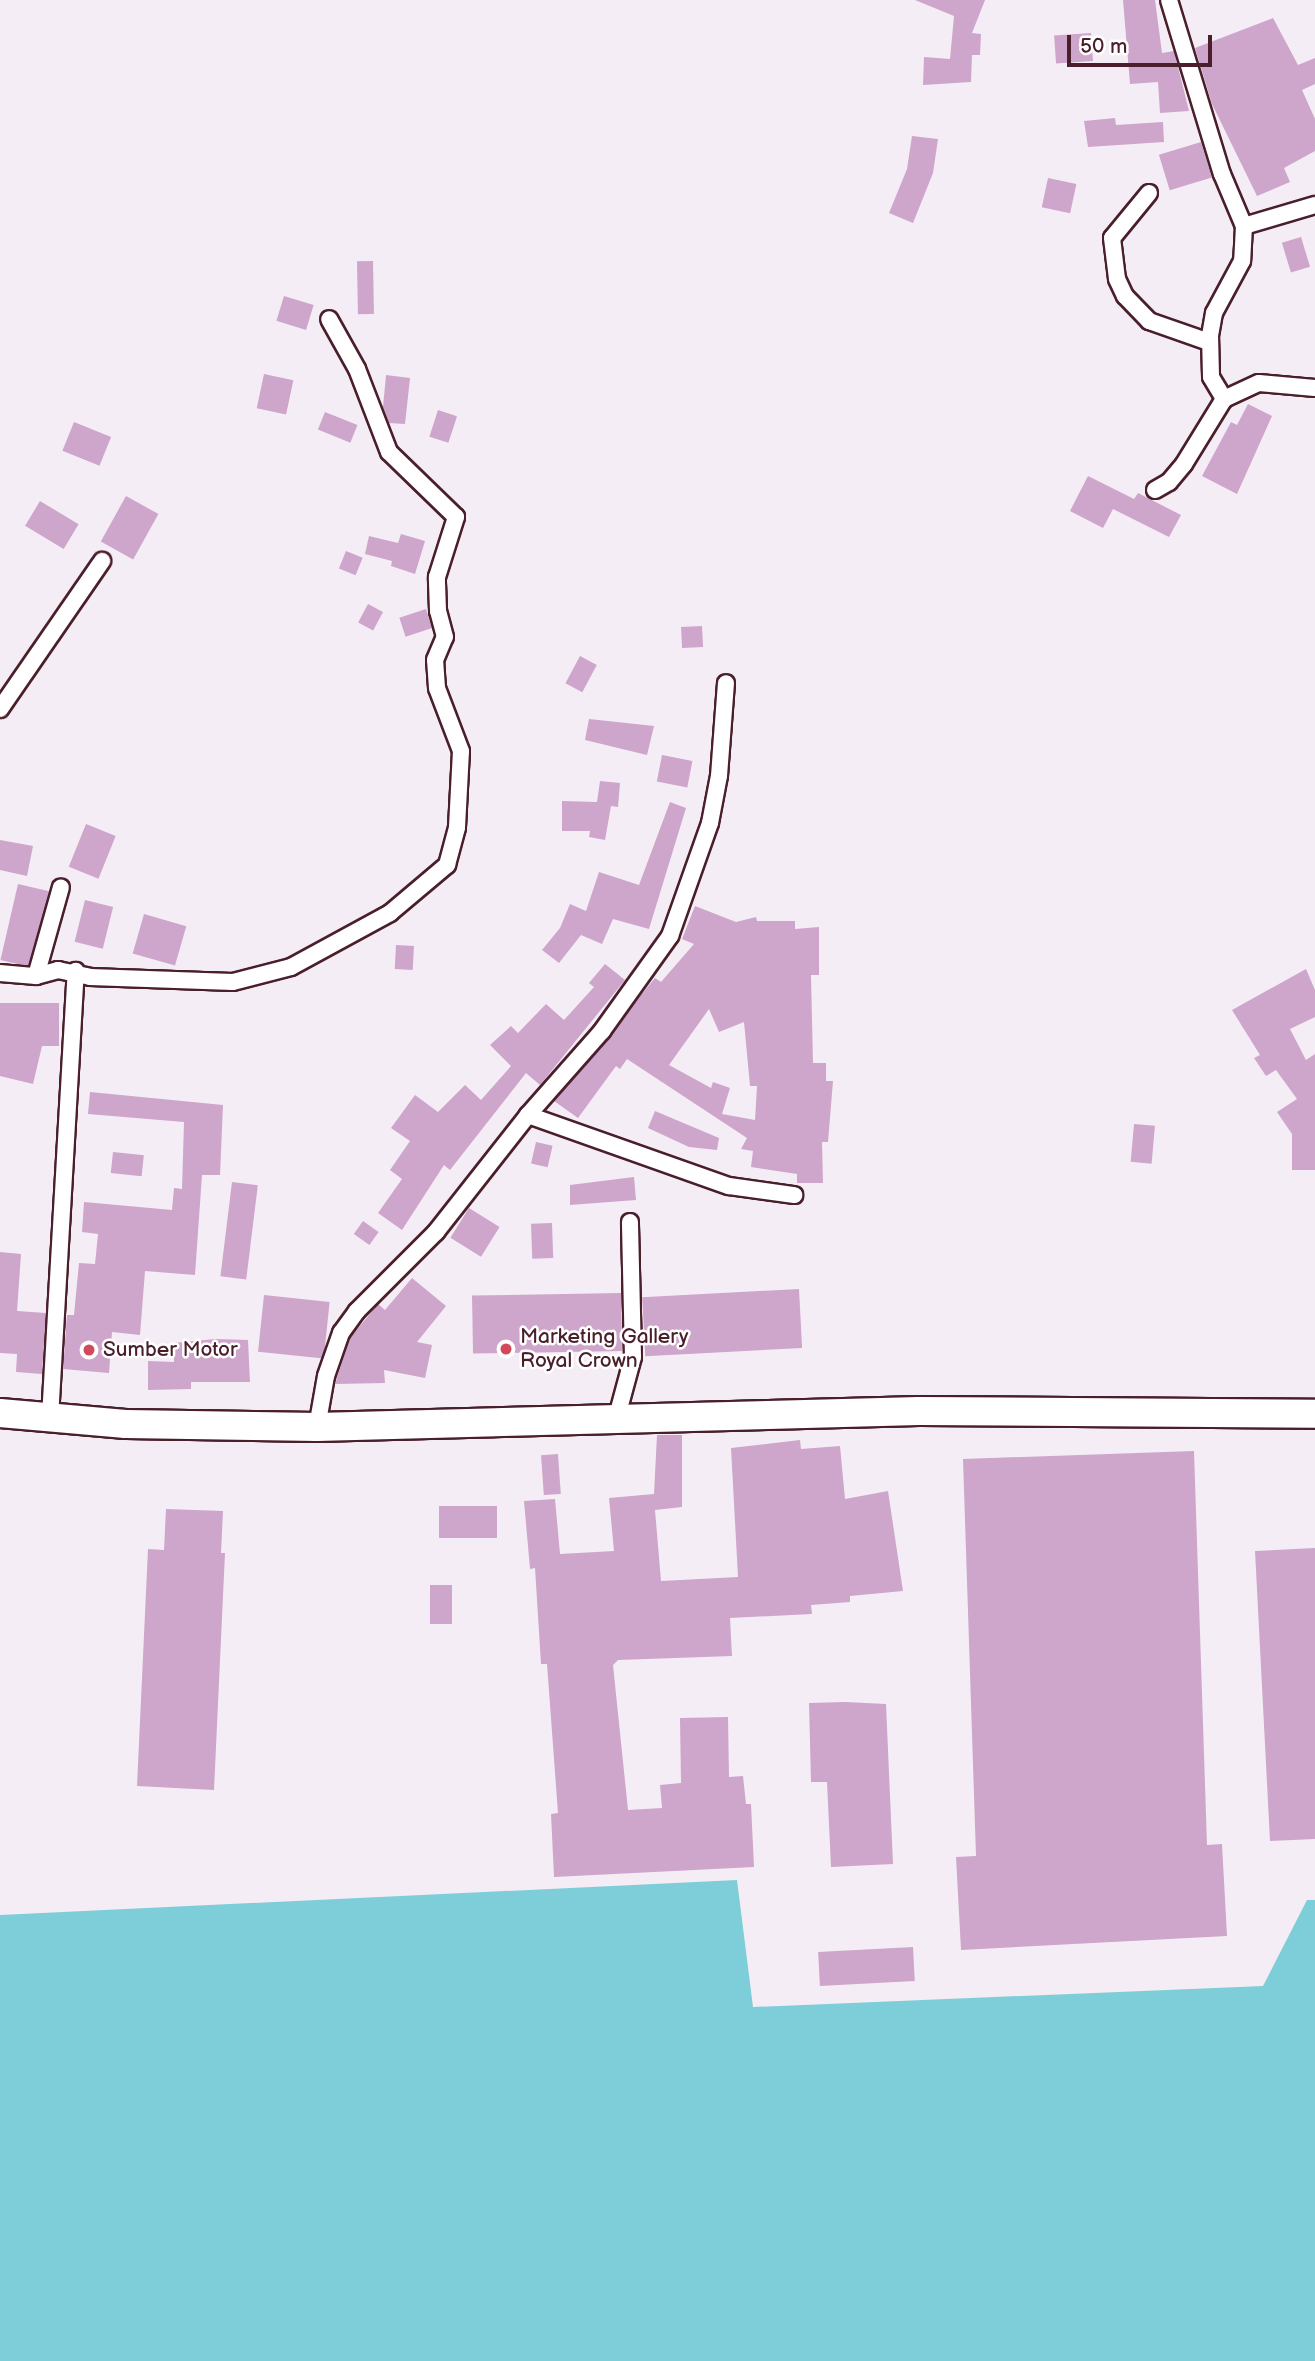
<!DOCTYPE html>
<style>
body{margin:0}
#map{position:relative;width:1315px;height:2361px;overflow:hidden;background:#f5edf5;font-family:"Balsamiq Sans",sans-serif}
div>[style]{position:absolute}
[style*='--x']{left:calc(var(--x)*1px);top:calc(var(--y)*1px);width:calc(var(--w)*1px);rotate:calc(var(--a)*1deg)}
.water>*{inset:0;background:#7eced9}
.building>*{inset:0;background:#cea5cb;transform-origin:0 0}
.roads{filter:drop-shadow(2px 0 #4a1f2b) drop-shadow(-2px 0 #4a1f2b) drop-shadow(0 2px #4a1f2b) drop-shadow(0 -2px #4a1f2b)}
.street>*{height:16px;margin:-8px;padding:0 8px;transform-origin:8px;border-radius:8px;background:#fff}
.highway>*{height:28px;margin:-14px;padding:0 14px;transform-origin:14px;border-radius:14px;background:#fff}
.dots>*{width:19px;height:19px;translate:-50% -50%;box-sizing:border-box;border:4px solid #fff;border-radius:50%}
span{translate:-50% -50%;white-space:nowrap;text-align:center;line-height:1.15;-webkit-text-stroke:5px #fff;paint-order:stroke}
.poi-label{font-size:21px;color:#4a1f2b}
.left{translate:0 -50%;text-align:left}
.scale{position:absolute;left:1067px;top:35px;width:145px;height:32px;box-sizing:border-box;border:4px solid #4a1f2b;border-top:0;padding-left:9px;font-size:21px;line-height:24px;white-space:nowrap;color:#4a1f2b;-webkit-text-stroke:5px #fff;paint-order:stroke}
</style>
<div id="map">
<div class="water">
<i style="clip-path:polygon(737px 1880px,753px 2007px,1263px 1986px,1307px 1900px,1315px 1900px,1315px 2361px,0 2361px,0 1915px)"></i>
</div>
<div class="building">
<i style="clip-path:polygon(915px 0,985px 0,972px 33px,981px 34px,980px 55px,972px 55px,971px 82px,923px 85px,924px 57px,950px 59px,954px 16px)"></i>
<i style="clip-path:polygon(1123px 0,1155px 0,1162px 53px,1174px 51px,1189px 111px,1160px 113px,1158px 82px,1130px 84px)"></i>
<i style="clip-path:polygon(1273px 18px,1298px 65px,1315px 58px,1315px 84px,1302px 90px,1315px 119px,1315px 151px,1284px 168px,1290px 182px,1257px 196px,1212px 104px,1195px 48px)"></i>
<i style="left:1091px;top:33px;width:28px;height:37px;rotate:86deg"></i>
<i style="clip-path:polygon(1115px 118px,1116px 125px,1163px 122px,1164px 142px,1088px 147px,1084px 121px)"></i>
<i style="clip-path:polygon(912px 136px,938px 139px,933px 173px,913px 223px,889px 213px,907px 169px)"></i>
<i style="left:1201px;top:142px;width:37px;height:44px;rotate:73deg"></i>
<i style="left:1048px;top:178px;width:29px;height:30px;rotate:12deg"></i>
<i style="left:1301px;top:237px;width:31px;height:20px;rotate:73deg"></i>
<i style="left:373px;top:261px;width:53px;height:16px;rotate:89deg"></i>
<i style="left:284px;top:296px;width:31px;height:26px;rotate:17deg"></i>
<i style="left:264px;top:374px;width:30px;height:35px;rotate:12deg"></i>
<i style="clip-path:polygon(386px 375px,410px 378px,405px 424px,389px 423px,383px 407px)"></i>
<i style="clip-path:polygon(1248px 404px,1272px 416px,1237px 494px,1202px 476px,1231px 422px,1237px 425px)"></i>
<i style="left:438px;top:410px;width:20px;height:28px;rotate:18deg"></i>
<i style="left:325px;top:412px;width:35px;height:19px;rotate:22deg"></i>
<i style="left:74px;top:422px;width:40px;height:31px;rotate:22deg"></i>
<i style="clip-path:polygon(1088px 476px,1134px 499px,1138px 493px,1181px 515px,1169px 537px,1113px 509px,1103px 528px,1070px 511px)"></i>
<i style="left:126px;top:496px;width:37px;height:52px;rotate:29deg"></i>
<i style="left:40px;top:501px;width:45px;height:29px;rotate:31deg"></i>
<i style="clip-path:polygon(401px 534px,425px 541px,415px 574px,391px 566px,392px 561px,365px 554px,369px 536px,398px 543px)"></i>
<i style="left:346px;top:551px;width:18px;height:19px;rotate:22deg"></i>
<i style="left:368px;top:604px;width:17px;height:21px;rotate:28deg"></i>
<i style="left:426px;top:609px;width:20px;height:28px;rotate:72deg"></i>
<i style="left:702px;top:626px;width:21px;height:21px;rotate:87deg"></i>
<i style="left:580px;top:656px;width:19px;height:31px;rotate:28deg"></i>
<i style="clip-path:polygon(589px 719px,654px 726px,647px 755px,585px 740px)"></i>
<i style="left:662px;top:755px;width:31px;height:27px;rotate:11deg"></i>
<i style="clip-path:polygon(600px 781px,620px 783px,618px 807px,611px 806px,605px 840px,589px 837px,590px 831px,562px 831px,562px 801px,597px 802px)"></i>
<i style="clip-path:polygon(670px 802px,686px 808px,649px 929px,613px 919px,602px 944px,581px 935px,559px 963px,542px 950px,560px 928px,570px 904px,586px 911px,599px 872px,639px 885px)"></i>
<i style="left:86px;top:824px;width:32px;height:46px;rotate:22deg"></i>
<i style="clip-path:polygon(0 840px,33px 846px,27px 876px,0 870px)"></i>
<i style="left:18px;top:884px;width:32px;height:78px;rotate:13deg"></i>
<i style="left:85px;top:900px;width:29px;height:43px;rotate:14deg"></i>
<i style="clip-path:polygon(evenodd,695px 906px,736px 922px,756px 917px,757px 921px,795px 921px,795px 929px,819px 927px,819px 975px,811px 975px,813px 1063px,826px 1063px,826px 1081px,833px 1081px,828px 1142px,822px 1142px,823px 1183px,797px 1183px,797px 1174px,751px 1167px,753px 1151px,741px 1149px,747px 1138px,627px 1059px,620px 1069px,616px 1066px,578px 1118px,554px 1101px,655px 978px,661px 982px,694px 944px,682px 939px,695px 906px,709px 1009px,719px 1032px,744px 1022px,750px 1086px,757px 1086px,755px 1120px,722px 1114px,730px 1088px,713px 1082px,711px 1088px,669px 1065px,709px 1009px)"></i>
<i style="left:144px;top:914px;width:44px;height:41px;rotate:16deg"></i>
<i style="left:396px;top:945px;width:18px;height:24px;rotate:3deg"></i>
<i style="clip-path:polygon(605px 964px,625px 980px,540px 1085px,526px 1073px,450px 1170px,444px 1165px,402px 1230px,378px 1213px,402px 1179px,390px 1170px,410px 1141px,391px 1128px,415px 1095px,438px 1112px,465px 1085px,481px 1100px,511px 1066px,490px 1045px,511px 1026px,518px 1033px,546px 1004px,564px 1020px,594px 987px,589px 983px)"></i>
<i style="clip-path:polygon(1306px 969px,1315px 990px,1315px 1017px,1290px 1029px,1306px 1060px,1315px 1054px,1315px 1170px,1292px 1170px,1292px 1134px,1277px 1112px,1297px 1099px,1276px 1070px,1266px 1076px,1254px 1058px,1260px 1055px,1232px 1010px)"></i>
<i style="clip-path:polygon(0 1003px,59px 1003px,59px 1046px,42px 1046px,33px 1084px,0 1076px)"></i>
<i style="clip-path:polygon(90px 1092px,223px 1105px,220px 1175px,202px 1175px,195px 1275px,145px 1271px,140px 1335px,112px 1332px,109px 1373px,63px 1369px,67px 1315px,74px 1315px,79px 1263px,95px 1264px,98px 1234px,82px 1232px,84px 1202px,172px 1210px,174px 1188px,182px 1189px,184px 1122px,88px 1114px)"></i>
<i style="clip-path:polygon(655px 1111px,719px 1138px,717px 1150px,689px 1147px,648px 1128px)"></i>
<i style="left:1134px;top:1124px;width:21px;height:38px;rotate:5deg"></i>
<i style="left:536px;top:1142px;width:17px;height:22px;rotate:13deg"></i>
<i style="left:113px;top:1152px;width:31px;height:21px;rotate:6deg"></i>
<i style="clip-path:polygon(634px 1177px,636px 1200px,570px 1205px,570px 1185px)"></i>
<i style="left:232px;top:1182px;width:26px;height:95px;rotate:7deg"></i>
<i style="left:469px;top:1208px;width:36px;height:35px;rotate:32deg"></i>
<i style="left:363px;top:1221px;width:19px;height:16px;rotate:35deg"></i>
<i style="left:552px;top:1223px;width:35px;height:21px;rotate:88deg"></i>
<i style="clip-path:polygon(0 1252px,21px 1254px,17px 1311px,46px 1313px,42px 1374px,16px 1372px,17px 1354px,0 1353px)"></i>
<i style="clip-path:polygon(412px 1278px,446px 1306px,417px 1342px,432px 1345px,425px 1378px,384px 1370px,385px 1383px,335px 1384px,350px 1338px,378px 1304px,385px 1310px)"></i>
<i style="left:799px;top:1289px;width:59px;height:157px;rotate:87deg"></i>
<i style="left:621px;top:1293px;width:58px;height:149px;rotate:89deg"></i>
<i style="left:264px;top:1295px;width:66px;height:57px;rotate:6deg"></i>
<i style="clip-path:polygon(215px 1339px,248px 1340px,250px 1382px,191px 1382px,191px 1389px,148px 1390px,148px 1361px,174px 1362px,174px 1343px)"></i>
<i style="clip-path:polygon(657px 1435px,682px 1435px,682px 1507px,655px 1510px,661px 1581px,738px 1577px,731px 1448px,800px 1440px,801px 1449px,840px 1446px,845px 1499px,888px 1491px,903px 1591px,850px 1596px,850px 1602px,811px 1605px,812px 1614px,730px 1618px,732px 1656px,618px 1660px,613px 1665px,628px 1810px,662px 1808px,660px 1785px,681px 1783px,680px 1718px,728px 1717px,729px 1777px,743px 1776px,746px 1804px,751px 1804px,754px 1867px,554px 1877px,551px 1814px,558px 1813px,547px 1664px,541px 1664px,535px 1568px,530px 1569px,524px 1501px,555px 1499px,560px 1554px,614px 1551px,609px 1498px,654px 1494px)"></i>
<i style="clip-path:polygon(1194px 1451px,1207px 1845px,1222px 1844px,1227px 1936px,961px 1950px,956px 1857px,976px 1856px,963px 1459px)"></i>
<i style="left:558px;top:1454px;width:40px;height:17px;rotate:86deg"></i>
<i style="left:439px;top:1506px;width:58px;height:32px"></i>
<i style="clip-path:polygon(166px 1509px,223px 1511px,221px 1553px,225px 1553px,214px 1790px,137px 1786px,148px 1549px,164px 1550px)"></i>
<i style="clip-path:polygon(1315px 1548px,1315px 1839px,1270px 1841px,1255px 1551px)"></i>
<i style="left:430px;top:1585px;width:22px;height:39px"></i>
<i style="clip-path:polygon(845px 1702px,886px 1704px,893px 1864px,831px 1867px,827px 1782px,811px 1782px,809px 1703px)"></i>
<i style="left:913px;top:1947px;width:34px;height:95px;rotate:87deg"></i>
</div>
<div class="roads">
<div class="street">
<i style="--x:1169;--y:0;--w:182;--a:73.1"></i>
<i style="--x:1222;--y:174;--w:56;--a:67.1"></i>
<i style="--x:1244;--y:226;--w:35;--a:93"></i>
<i style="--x:1242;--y:261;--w:59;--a:118.3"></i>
<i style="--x:1214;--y:313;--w:22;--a:100"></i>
<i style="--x:1210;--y:335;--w:42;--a:88.6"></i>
<i style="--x:1211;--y:377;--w:26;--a:59"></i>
<i style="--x:1149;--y:193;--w:58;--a:129.4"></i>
<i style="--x:1112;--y:238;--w:41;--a:83"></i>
<i style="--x:1117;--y:279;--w:19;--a:65"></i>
<i style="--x:1125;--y:296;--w:35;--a:46"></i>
<i style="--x:1149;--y:321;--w:64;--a:19.3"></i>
<i style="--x:1244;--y:226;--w:74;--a:-16.5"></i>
<i style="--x:1155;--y:490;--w:16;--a:-30"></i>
<i style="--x:1169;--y:482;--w:23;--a:-50"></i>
<i style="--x:1184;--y:464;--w:76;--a:-58.4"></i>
<i style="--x:1224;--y:399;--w:38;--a:-25"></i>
<i style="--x:1259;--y:383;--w:56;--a:5.1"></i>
<i style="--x:0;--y:709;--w:180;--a:-55.4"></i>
<i style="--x:0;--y:973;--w:36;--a:5"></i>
<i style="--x:36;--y:976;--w:23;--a:-15"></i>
<i style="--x:58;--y:970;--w:33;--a:12"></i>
<i style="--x:90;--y:977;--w:143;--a:2"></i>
<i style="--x:233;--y:982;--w:60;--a:-14.5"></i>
<i style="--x:291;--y:967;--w:113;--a:-28.6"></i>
<i style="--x:390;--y:913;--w:75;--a:-40.1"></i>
<i style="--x:447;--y:865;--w:39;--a:-75"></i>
<i style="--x:457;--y:827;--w:76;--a:-87"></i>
<i style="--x:461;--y:751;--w:67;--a:-110.9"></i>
<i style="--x:437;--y:688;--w:28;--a:-94"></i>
<i style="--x:435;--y:660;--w:25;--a:-67"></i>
<i style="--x:445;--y:637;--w:27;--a:-105"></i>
<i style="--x:438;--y:611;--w:34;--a:-92"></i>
<i style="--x:437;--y:577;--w:63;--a:-72.4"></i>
<i style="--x:456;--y:517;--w:93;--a:-135.9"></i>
<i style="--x:389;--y:452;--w:89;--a:-111.1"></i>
<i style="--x:357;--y:369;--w:57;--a:-119.2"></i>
<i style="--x:36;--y:976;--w:92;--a:-74.3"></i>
<i style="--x:528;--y:1115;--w:213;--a:19.5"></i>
<i style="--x:729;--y:1186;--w:66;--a:7.9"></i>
<i style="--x:50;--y:1418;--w:448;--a:-86.7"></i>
<i style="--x:616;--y:1420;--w:65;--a:-74.9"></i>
<i style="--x:633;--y:1357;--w:135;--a:-91.3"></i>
<i style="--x:317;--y:1427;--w:52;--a:-80"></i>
<i style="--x:326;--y:1376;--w:46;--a:-70.8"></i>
<i style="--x:341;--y:1333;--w:27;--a:-54"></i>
<i style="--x:357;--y:1311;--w:112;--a:-45"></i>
<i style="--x:436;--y:1232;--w:149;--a:-51.8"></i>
<i style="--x:528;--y:1115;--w:112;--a:-48.6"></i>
<i style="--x:602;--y:1031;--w:117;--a:-54.4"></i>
<i style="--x:670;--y:936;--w:120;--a:-70.5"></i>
<i style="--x:710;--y:823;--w:48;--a:-79.2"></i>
<i style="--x:719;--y:776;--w:93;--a:-85.7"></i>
</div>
<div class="highway">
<i style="--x:0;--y:1413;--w:126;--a:5"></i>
<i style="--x:126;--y:1424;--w:191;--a:0.9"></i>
<i style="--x:317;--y:1427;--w:602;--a:-1.52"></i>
<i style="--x:919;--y:1411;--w:396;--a:0.4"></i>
</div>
</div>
<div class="dots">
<i style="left:506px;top:1349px;background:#d1495b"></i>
<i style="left:89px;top:1350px;background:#d1495b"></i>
</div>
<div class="poi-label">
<span class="left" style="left:520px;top:1349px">Marketing Gallery<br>Royal Crown</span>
<span class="left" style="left:103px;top:1350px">Sumber Motor</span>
</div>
<div class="scale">50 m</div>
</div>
